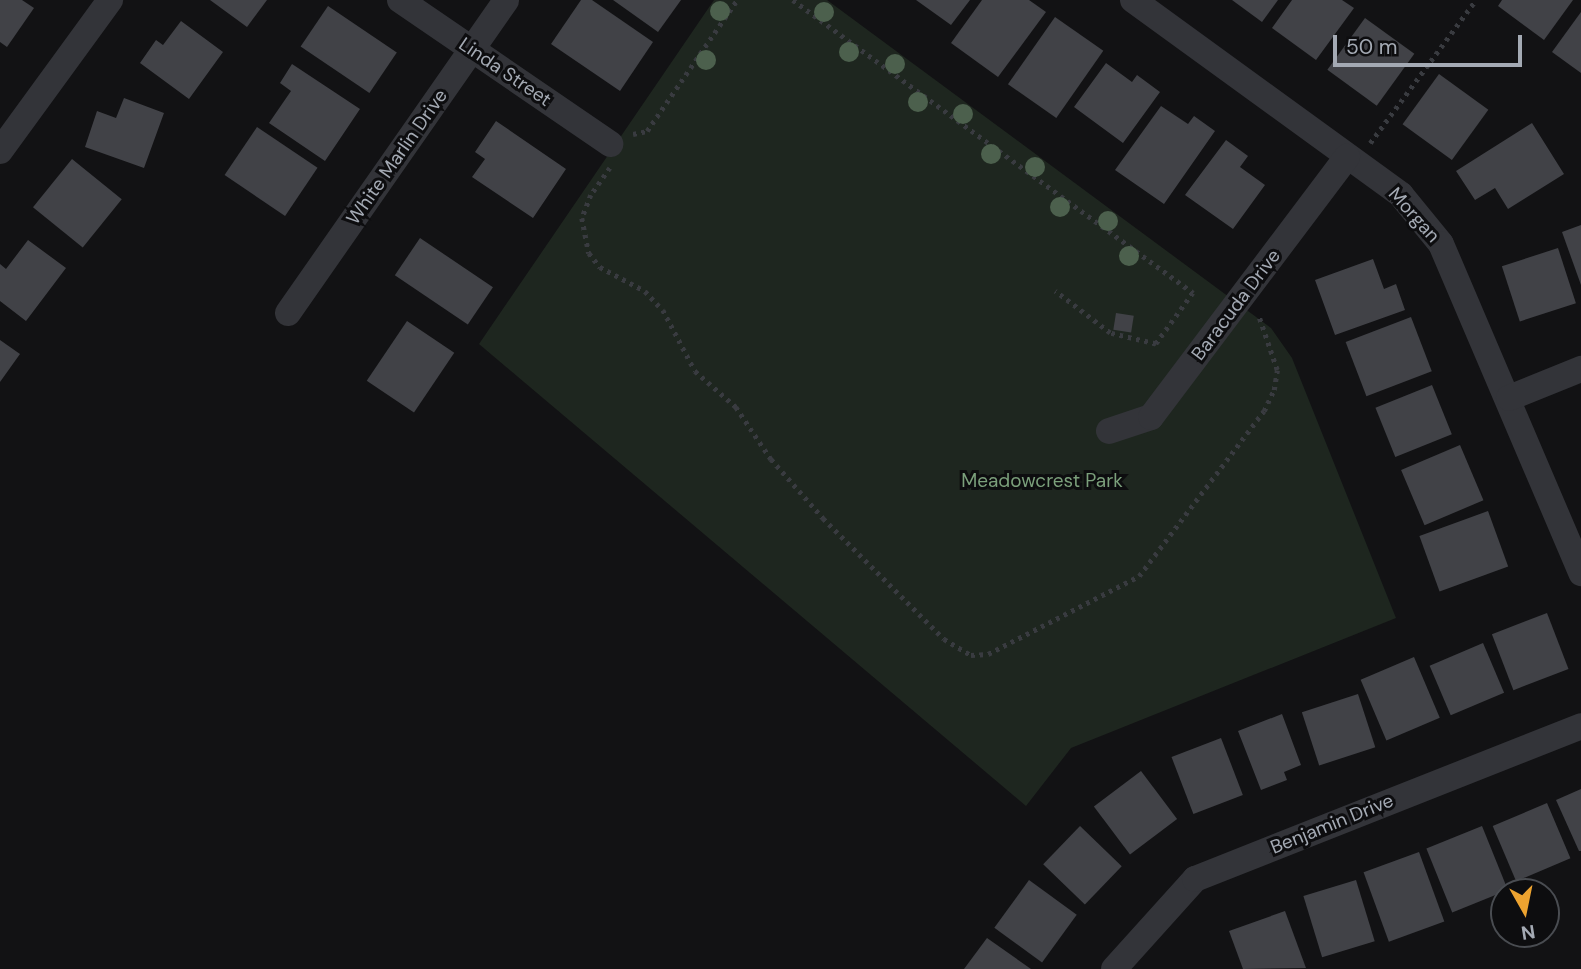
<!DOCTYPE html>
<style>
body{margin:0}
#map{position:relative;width:1581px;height:969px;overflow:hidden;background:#121214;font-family:"DM Sans",sans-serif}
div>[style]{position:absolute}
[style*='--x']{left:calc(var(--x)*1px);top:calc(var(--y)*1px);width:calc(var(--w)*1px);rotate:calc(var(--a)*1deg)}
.green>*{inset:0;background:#1e261f}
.building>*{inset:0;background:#414247;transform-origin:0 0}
.path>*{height:4.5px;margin-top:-2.25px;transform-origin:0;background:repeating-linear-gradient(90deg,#393b40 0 3.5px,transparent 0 8.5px)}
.minor>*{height:26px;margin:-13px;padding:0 13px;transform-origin:13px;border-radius:13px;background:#333439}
.trees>*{width:20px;height:20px;margin:-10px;border-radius:50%;background:#4c604d}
span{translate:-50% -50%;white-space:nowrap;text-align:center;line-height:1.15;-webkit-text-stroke:6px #0d0d0f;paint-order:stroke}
.street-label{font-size:19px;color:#a4aab4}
.park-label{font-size:19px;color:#7b9f7b}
.north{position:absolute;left:1490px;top:878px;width:70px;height:70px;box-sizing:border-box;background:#0d0d0f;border:2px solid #494c51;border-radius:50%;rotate:171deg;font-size:19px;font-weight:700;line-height:28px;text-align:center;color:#a4aab4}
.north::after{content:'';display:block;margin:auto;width:24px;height:32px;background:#eda330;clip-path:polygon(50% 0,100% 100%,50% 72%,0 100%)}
.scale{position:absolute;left:1333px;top:35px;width:189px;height:32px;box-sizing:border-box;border:4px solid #a4aab4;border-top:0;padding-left:9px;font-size:21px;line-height:24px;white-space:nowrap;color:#a4aab4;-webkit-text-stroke:5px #0d0d0f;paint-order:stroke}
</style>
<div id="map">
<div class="green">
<i style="clip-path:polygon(714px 0,827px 0,1271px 328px,1292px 358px,1396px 618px,1071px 748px,1026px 806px,479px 344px)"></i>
</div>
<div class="building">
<i style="clip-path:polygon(0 0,22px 0,34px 8px,7px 47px,0 42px)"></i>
<i style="clip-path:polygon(210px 0,267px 0,247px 27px)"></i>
<i style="clip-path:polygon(581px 0,592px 0,653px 42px,620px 91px,551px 44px)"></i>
<i style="clip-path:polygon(613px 0,681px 0,658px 32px)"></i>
<i style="clip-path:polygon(916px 0,970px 0,951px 25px)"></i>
<i style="clip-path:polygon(982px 0,1029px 0,1046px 12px,998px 77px,951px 43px)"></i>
<i style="clip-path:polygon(1232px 0,1278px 0,1262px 22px)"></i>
<i style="clip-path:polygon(1292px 0,1342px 0,1354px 8px,1316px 60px,1272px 28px)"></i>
<i style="clip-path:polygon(1502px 0,1573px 0,1544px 40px,1498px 6px)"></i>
<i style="left:328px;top:6px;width:83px;height:49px;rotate:34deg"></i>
<i style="clip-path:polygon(1581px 12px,1581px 73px,1552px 52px)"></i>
<i style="left:1055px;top:17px;width:59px;height:82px;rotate:35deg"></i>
<i style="left:1365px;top:18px;width:61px;height:64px;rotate:36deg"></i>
<i style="clip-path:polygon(181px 21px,223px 52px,189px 99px,140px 63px,156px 40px,163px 45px)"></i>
<i style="clip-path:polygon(1106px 63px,1132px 82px,1137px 75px,1160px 92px,1123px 143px,1074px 107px)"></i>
<i style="clip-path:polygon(292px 64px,360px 109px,325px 161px,269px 123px,291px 91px,280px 83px)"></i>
<i style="left:1439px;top:74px;width:61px;height:62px;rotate:36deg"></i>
<i style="clip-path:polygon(124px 98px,164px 113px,144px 168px,85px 147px,97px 111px,116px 118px)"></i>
<i style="clip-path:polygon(1161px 106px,1188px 124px,1194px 116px,1215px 131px,1164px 204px,1115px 170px)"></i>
<i style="clip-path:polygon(496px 121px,566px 169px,533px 218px,472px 177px,485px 159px,475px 152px)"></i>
<i style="clip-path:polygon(1532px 123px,1564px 174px,1508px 209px,1495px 188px,1475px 200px,1456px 171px)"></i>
<i style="left:257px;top:127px;width:73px;height:58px;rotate:34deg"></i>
<i style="clip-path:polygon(1226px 140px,1248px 156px,1240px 167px,1265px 185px,1233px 229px,1185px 195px)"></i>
<i style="left:72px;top:159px;width:64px;height:62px;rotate:39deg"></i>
<i style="clip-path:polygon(1581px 225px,1581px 285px,1562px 232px)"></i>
<i style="left:420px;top:238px;width:88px;height:45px;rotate:34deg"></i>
<i style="clip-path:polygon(28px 240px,66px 268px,26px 321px,0 301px,0 264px,6px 269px)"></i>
<i style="left:1558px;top:248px;width:58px;height:59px;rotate:72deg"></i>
<i style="clip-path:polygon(1373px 259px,1384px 289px,1396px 284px,1405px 310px,1335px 335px,1315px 280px)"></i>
<i style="left:1116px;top:313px;width:18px;height:17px;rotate:9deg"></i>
<i style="left:1411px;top:317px;width:58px;height:70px;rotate:69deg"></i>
<i style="left:407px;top:321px;width:57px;height:72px;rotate:34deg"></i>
<i style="clip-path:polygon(0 340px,20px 354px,0 382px)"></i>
<i style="left:1432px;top:385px;width:53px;height:61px;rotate:68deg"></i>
<i style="left:1460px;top:445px;width:60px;height:64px;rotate:67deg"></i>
<i style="left:1488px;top:511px;width:59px;height:73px;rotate:70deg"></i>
<i style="left:1547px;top:613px;width:60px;height:59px;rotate:69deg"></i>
<i style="left:1483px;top:643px;width:54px;height:58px;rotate:67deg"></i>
<i style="left:1414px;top:657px;width:66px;height:58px;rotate:67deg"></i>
<i style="left:1358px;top:694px;width:56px;height:59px;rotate:72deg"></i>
<i style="clip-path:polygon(1282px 714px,1301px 765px,1284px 772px,1287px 780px,1261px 790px,1238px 731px)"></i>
<i style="left:1221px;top:738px;width:61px;height:53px;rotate:69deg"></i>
<i style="left:1141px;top:771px;width:60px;height:59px;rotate:53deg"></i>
<i style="clip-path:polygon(1581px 789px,1581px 851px,1579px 851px,1556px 800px)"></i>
<i style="left:1547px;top:803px;width:60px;height:59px;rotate:67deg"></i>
<i style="left:1080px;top:826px;width:58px;height:53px;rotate:44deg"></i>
<i style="left:1482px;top:826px;width:69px;height:60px;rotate:68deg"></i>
<i style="left:1419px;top:852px;width:74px;height:59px;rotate:70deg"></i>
<i style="left:1029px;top:880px;width:59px;height:59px;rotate:36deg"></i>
<i style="left:1356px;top:880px;width:64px;height:55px;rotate:73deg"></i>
<i style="clip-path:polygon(1285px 911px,1306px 968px,1243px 969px,1229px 931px)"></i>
<i style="clip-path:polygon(987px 938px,1031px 969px,964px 969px)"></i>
</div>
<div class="path">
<i style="--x:793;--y:0;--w:496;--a:36.2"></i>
<i style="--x:1193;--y:293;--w:63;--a:126"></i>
<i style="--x:1156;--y:344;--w:47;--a:-166.6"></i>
<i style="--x:1110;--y:333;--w:69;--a:-142.6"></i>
<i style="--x:633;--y:134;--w:14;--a:-12"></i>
<i style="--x:647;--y:131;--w:159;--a:-55.5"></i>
<i style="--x:1370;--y:143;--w:178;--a:-53.5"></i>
<i style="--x:610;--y:168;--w:33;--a:125"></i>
<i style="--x:591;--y:195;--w:25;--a:111"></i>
<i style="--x:582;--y:218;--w:36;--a:79"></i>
<i style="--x:589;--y:253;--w:18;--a:52"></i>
<i style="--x:600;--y:267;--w:51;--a:28.1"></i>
<i style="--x:645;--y:291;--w:26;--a:47"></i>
<i style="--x:663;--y:310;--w:69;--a:62.3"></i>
<i style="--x:695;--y:371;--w:55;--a:41.3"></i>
<i style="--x:736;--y:407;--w:63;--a:56.1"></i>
<i style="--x:771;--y:459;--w:79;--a:48.6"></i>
<i style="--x:823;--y:518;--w:171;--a:45"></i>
<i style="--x:944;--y:639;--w:31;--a:31"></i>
<i style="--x:971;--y:655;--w:17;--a:-3"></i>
<i style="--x:988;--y:654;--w:170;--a:-27.3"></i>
<i style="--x:1139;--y:576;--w:207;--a:-52.9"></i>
<i style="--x:1264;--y:411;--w:23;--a:-65"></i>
<i style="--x:1274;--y:390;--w:20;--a:-81"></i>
<i style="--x:1277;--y:370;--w:56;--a:-108.8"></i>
</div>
<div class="minor">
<i style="--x:400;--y:0;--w:255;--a:34.4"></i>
<i style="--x:1133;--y:0;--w:331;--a:36"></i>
<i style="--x:1401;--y:195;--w:63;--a:50.8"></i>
<i style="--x:1441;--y:244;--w:358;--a:66.9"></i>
<i style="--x:0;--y:151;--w:187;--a:-53.9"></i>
<i style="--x:288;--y:313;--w:381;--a:-55.1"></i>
<i style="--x:1509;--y:398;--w:78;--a:-21.9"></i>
<i style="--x:1109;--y:431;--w:44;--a:-18.4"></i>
<i style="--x:1151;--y:417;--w:326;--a:-53"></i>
<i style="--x:1114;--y:969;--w:121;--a:-48"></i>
<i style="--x:1195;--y:879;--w:415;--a:-21.6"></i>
</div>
<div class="trees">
<i style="left:720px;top:11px"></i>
<i style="left:824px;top:12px"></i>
<i style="left:849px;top:52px"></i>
<i style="left:706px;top:60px"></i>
<i style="left:895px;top:64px"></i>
<i style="left:918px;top:102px"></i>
<i style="left:963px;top:114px"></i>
<i style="left:991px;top:154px"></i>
<i style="left:1035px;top:167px"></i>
<i style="left:1060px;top:207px"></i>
<i style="left:1108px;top:221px"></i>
<i style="left:1129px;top:256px"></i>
</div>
<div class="street-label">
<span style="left:505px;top:72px;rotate:34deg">Linda Street</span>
<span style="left:397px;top:157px;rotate:-55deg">White Marlin Drive</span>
<span style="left:1414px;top:215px;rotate:48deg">Morgan</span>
<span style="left:1236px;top:305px;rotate:-53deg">Baracuda Drive</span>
<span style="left:1332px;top:824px;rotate:-22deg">Benjamin Drive</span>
</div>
<div class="park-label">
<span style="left:1042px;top:481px">Meadowcrest Park</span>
</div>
<div class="north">N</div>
<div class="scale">50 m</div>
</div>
